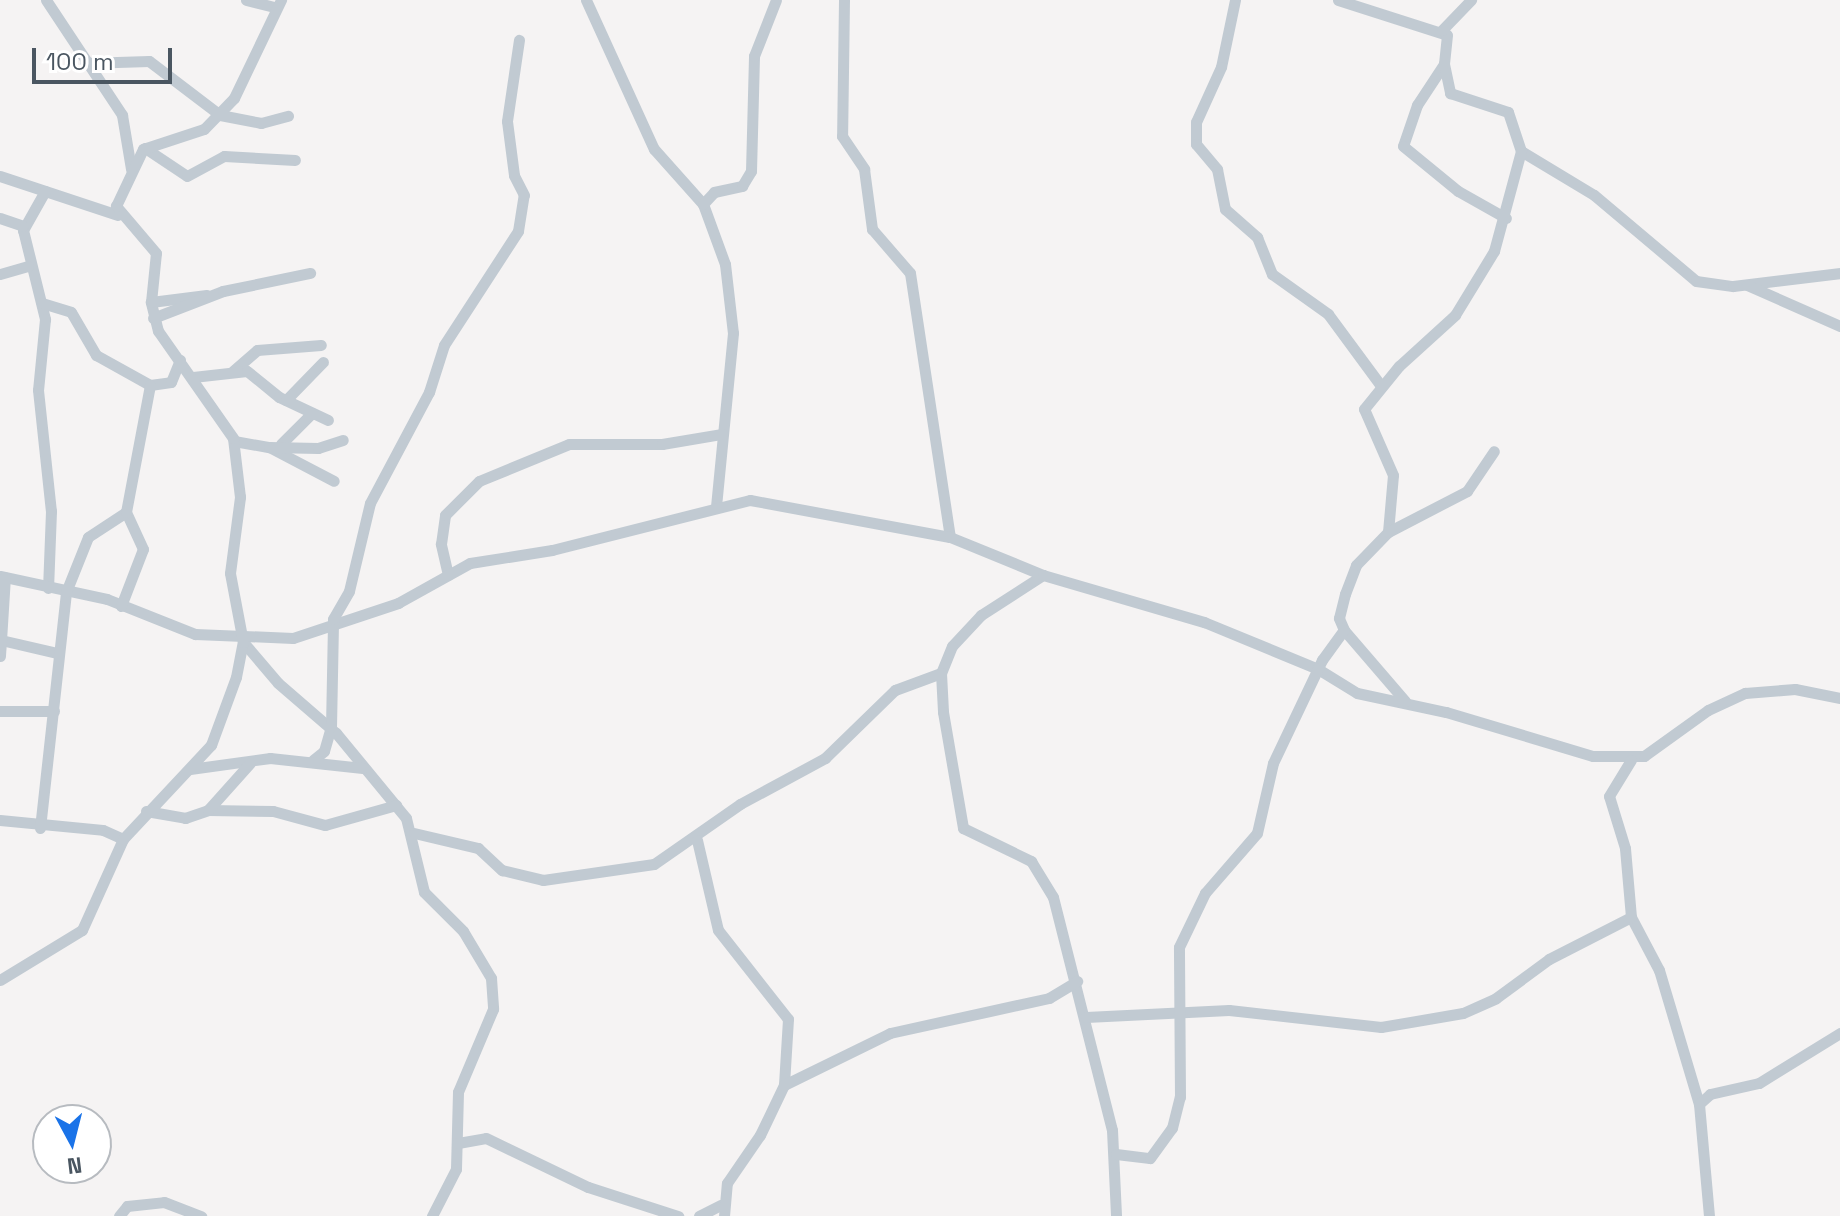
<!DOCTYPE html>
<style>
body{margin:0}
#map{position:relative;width:1840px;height:1216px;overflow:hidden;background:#f5f3f3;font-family:"Space Grotesk",sans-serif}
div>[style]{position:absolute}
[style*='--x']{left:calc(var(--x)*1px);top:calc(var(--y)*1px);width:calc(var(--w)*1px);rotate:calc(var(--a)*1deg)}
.street>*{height:11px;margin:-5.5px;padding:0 5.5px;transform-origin:5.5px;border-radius:5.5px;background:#c1cad2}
span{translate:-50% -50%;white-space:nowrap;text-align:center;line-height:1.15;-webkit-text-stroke:7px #fff;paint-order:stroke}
.north{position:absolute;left:32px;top:1104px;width:80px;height:80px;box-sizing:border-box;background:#fff;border:2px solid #b7bbc0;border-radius:50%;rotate:173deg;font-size:22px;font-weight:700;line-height:32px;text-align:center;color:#4a5661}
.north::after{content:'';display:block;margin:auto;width:28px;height:36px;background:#1a73e8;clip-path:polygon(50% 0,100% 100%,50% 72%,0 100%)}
.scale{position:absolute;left:32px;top:48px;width:140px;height:36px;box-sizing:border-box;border:4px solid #4a5661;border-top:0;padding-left:10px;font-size:24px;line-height:28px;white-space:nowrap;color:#4a5661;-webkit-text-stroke:6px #fff;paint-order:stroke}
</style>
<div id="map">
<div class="street">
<i style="--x:46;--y:0;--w:138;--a:56.5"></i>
<i style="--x:122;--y:115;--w:55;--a:80.5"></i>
<i style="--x:246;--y:0;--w:30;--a:14"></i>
<i style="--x:586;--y:0;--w:164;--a:65.5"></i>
<i style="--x:654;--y:149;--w:74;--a:48.3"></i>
<i style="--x:703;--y:204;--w:64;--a:69.9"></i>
<i style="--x:725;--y:264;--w:69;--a:83.4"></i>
<i style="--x:733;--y:333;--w:173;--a:95.6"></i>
<i style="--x:844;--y:0;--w:136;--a:90.8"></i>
<i style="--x:842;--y:136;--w:40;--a:56"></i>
<i style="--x:864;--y:169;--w:61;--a:82.4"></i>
<i style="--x:872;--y:229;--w:58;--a:49.2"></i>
<i style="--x:910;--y:273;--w:267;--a:81.4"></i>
<i style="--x:1235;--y:0;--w:68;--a:101.8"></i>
<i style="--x:1221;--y:67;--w:60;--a:114.4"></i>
<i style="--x:1196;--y:122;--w:22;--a:90"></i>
<i style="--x:1196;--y:144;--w:33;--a:50"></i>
<i style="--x:1217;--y:169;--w:41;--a:78.7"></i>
<i style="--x:1225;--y:209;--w:43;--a:41.2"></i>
<i style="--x:1257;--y:237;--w:40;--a:68"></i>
<i style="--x:1272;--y:274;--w:69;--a:35.5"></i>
<i style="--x:1328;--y:314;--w:89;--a:53.6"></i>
<i style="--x:1338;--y:0;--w:114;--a:17.8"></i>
<i style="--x:1447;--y:35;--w:29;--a:96"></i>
<i style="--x:1444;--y:64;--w:49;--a:123.4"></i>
<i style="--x:1417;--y:105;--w:43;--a:108.9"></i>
<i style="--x:1403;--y:146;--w:71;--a:39.3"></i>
<i style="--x:1458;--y:191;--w:55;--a:29.4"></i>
<i style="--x:1442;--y:30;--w:42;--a:-46"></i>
<i style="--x:85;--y:63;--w:64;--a:-1.8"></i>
<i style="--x:149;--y:61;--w:89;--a:37.3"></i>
<i style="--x:220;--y:115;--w:42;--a:11"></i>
<i style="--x:261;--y:123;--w:28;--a:-15"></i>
<i style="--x:1444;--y:64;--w:30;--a:78"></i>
<i style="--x:1450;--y:93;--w:61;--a:18.1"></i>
<i style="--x:1508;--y:112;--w:41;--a:71.6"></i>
<i style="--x:1521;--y:151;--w:85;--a:31.1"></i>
<i style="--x:1594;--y:195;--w:133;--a:40.1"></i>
<i style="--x:1696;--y:281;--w:37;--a:8"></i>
<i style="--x:1733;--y:286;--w:108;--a:-6.9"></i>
<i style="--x:145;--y:148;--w:50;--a:33.7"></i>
<i style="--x:187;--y:176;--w:42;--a:-28.4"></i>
<i style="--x:224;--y:156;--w:71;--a:3.2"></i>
<i style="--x:0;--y:176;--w:124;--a:18.3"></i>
<i style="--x:45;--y:191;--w:45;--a:119.4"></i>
<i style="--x:23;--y:230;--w:92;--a:76.1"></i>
<i style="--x:45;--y:319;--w:71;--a:95.6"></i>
<i style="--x:38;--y:390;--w:122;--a:83.9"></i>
<i style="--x:51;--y:511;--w:77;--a:92.2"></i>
<i style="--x:703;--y:204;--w:16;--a:-47"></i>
<i style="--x:714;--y:192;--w:29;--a:-12"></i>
<i style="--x:742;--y:186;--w:17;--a:-59"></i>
<i style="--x:751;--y:171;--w:115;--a:-88.5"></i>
<i style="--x:754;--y:56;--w:60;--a:-68.6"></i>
<i style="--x:0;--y:218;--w:24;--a:19"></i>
<i style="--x:0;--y:274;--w:29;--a:-16"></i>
<i style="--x:1747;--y:285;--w:102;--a:23.8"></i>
<i style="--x:151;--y:302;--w:56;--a:-7.1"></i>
<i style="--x:42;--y:303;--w:30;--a:17"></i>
<i style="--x:71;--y:312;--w:50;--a:59.8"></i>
<i style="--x:96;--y:355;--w:62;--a:29.1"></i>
<i style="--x:150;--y:385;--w:21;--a:-8"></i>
<i style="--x:171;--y:382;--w:24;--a:-68"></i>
<i style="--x:153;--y:318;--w:75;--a:-21.1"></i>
<i style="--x:223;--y:291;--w:89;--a:-11.7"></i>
<i style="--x:233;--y:371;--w:32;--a:-41"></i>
<i style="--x:257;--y:350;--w:64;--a:-4.5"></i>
<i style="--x:193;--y:377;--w:54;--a:-6.3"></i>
<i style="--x:247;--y:371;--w:41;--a:39.1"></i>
<i style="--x:279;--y:397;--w:54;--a:25.1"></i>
<i style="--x:286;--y:400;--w:53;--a:-45.8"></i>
<i style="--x:234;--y:441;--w:36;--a:10"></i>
<i style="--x:269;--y:447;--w:73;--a:27.6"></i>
<i style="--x:281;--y:444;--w:44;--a:-45"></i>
<i style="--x:269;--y:447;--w:49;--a:1.2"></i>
<i style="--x:318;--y:448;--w:26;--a:-18"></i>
<i style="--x:1388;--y:532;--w:57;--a:-85"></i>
<i style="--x:1393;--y:475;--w:72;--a:-113.7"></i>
<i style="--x:1364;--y:409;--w:55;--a:-50.9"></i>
<i style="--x:1399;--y:366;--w:76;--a:-42.3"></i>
<i style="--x:1455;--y:315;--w:75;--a:-58.6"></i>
<i style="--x:1494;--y:251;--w:104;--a:-74.9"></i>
<i style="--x:448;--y:575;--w:32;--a:-103"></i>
<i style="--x:441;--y:544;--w:29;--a:-82"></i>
<i style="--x:445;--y:515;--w:48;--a:-45"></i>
<i style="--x:479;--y:481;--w:97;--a:-22.3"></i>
<i style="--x:569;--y:444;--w:93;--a:0"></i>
<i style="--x:662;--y:444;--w:61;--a:-9.5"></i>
<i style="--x:1043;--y:575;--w:74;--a:147.2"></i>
<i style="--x:981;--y:615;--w:42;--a:133.1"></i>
<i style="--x:952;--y:646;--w:29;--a:112"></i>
<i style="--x:941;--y:673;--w:39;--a:87"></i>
<i style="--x:943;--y:712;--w:118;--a:80.2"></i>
<i style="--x:963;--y:828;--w:76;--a:25.9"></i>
<i style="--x:1031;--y:861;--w:42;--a:58.6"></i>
<i style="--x:1053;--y:897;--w:240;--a:75.8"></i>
<i style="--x:1112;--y:1130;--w:86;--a:87.3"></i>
<i style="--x:0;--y:576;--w:109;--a:12.1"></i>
<i style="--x:107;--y:599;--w:95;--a:21.7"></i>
<i style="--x:195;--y:634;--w:98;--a:2.3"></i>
<i style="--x:293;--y:638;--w:111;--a:-18.4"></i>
<i style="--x:398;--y:603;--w:82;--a:-29.1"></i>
<i style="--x:470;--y:563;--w:83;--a:-9"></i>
<i style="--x:552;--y:550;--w:204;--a:-14.2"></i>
<i style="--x:750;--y:500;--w:203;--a:10.5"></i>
<i style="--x:950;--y:537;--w:100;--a:22.2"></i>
<i style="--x:1043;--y:575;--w:168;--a:16.3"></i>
<i style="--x:1204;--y:622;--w:123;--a:22.4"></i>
<i style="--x:1318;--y:669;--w:46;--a:31.6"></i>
<i style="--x:1357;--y:693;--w:91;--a:12.1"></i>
<i style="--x:1446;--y:712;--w:153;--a:16.7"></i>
<i style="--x:1593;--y:756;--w:51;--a:0"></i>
<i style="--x:1644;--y:756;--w:79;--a:-35.7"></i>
<i style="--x:1708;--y:710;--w:41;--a:-24.7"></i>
<i style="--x:1745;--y:693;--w:50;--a:-4.6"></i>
<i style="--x:1795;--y:689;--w:46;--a:11.3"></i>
<i style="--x:121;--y:606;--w:61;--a:-68.9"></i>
<i style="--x:143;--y:549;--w:41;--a:-114.7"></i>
<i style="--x:1;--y:640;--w:57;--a:13.1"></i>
<i style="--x:244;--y:643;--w:52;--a:49.6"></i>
<i style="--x:278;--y:683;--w:77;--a:40.8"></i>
<i style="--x:336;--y:733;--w:110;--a:50.5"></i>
<i style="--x:406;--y:818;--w:76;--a:76.3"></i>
<i style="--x:424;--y:892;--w:55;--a:45"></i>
<i style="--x:463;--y:931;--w:55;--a:59.2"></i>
<i style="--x:491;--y:978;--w:31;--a:86"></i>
<i style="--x:493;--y:1009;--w:90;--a:112.9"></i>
<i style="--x:458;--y:1092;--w:77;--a:91.5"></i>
<i style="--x:456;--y:1169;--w:53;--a:117.1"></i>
<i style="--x:0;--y:656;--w:79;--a:-86.4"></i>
<i style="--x:1405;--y:701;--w:94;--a:-130.7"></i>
<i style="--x:1344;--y:630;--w:13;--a:-113"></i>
<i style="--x:1339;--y:618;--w:25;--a:-76"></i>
<i style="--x:1345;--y:594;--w:31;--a:-69"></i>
<i style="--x:1356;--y:565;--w:46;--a:-45.9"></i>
<i style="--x:1388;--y:532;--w:89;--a:-27.4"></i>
<i style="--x:1467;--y:491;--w:48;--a:-56"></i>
<i style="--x:0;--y:711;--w:54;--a:0"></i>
<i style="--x:313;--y:760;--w:14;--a:-39"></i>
<i style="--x:324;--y:751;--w:25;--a:-74"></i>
<i style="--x:331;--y:727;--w:108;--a:-88.9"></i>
<i style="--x:333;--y:619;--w:32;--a:-60"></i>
<i style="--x:349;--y:591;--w:90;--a:-76.6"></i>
<i style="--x:370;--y:503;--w:126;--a:-62"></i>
<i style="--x:429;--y:392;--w:49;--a:-72.3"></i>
<i style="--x:444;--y:345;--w:136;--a:-57"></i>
<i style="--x:518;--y:231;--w:36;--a:-81"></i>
<i style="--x:524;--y:195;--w:22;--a:-117"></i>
<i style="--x:514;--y:175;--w:54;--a:-97.4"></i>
<i style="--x:507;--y:121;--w:82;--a:-81.6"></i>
<i style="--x:190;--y:769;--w:81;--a:-7.8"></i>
<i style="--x:270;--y:758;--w:93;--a:6.2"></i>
<i style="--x:208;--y:810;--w:65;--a:0.9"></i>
<i style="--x:273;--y:811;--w:54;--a:15.1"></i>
<i style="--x:325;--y:825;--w:74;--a:-15.7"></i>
<i style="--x:146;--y:811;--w:40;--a:10"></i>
<i style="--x:185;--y:818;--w:24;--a:-19"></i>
<i style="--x:208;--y:810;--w:63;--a:-48.2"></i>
<i style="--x:0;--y:820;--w:103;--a:5.5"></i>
<i style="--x:103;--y:830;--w:22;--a:24"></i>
<i style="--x:40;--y:828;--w:237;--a:-83.7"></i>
<i style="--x:66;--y:592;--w:59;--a:-68.2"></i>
<i style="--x:88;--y:537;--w:45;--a:-33.3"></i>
<i style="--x:126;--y:512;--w:129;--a:-79.3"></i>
<i style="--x:414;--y:833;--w:66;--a:13.2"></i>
<i style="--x:478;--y:848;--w:33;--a:43"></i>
<i style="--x:502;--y:870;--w:42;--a:13.7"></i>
<i style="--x:543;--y:880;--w:112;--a:-8.2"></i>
<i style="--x:654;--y:864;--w:105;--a:-34.9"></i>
<i style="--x:740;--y:804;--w:97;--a:-28.4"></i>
<i style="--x:825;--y:758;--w:98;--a:-44.2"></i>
<i style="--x:895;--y:690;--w:49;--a:-20.3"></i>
<i style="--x:697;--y:840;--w:92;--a:76.9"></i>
<i style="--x:718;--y:930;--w:113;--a:51.8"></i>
<i style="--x:788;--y:1019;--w:66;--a:93.5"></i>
<i style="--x:1631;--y:917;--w:60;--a:62.2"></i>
<i style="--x:1659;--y:970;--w:140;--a:73.4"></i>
<i style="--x:0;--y:980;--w:96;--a:-31.4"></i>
<i style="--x:82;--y:930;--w:100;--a:-65.7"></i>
<i style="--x:123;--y:839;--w:129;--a:-46.9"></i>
<i style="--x:211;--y:745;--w:72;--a:-69.8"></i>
<i style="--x:236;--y:677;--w:36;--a:-79"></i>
<i style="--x:243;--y:642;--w:70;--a:-100.7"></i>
<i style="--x:230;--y:573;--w:77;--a:-82.5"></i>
<i style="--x:240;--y:497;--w:59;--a:-96.8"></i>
<i style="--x:233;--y:438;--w:131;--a:-125"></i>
<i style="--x:158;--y:331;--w:30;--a:-104"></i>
<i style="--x:151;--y:302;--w:49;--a:-84.2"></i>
<i style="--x:156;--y:253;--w:62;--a:-130.4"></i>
<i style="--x:116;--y:206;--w:63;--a:-64.7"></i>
<i style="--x:143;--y:149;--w:64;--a:-18.2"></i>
<i style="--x:204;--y:129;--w:43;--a:-45.9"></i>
<i style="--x:234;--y:98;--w:109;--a:-64.4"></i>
<i style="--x:1086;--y:1017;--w:143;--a:-2.8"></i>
<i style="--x:1229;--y:1010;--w:153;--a:6.4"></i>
<i style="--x:1381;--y:1027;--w:83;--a:-9.7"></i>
<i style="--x:1463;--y:1013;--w:36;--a:-24"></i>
<i style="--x:1496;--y:998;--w:66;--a:-36.3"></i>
<i style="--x:1549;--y:959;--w:92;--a:-27.1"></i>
<i style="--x:1631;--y:917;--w:69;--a:-95"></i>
<i style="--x:1625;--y:848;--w:54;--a:-107.1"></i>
<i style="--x:1609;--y:796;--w:42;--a:-58.6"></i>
<i style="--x:458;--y:1143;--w:28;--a:-10"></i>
<i style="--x:486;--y:1138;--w:113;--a:25.7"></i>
<i style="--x:588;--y:1187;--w:95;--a:17.9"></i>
<i style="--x:1116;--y:1154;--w:34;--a:7"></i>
<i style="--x:1150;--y:1158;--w:37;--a:-54"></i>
<i style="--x:1172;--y:1128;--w:32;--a:-76"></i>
<i style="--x:1180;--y:1097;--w:150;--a:-90.4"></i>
<i style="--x:1179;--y:947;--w:60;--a:-64.3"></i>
<i style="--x:1205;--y:893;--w:79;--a:-49.1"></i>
<i style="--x:1257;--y:833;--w:72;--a:-77.1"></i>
<i style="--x:1273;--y:763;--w:114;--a:-64.6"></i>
<i style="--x:1322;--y:660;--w:37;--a:-54"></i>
<i style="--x:119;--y:1216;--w:13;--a:-51"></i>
<i style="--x:127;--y:1206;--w:37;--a:-6"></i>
<i style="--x:164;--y:1202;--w:40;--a:21"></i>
<i style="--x:699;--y:1216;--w:25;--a:-27"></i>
<i style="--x:724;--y:1216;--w:33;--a:-85"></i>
<i style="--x:727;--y:1183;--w:58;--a:-55.5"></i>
<i style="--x:760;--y:1135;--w:55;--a:-64.4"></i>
<i style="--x:784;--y:1085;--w:118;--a:-26.1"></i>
<i style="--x:890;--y:1033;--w:163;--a:-12.4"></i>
<i style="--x:1049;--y:998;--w:33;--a:-31"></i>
<i style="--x:1709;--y:1216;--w:112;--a:-95.1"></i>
<i style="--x:1699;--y:1104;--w:15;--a:-42"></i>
<i style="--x:1710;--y:1094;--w:50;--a:-12.7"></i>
<i style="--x:1759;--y:1083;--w:95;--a:-31.7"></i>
</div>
<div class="north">N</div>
<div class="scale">100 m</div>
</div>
